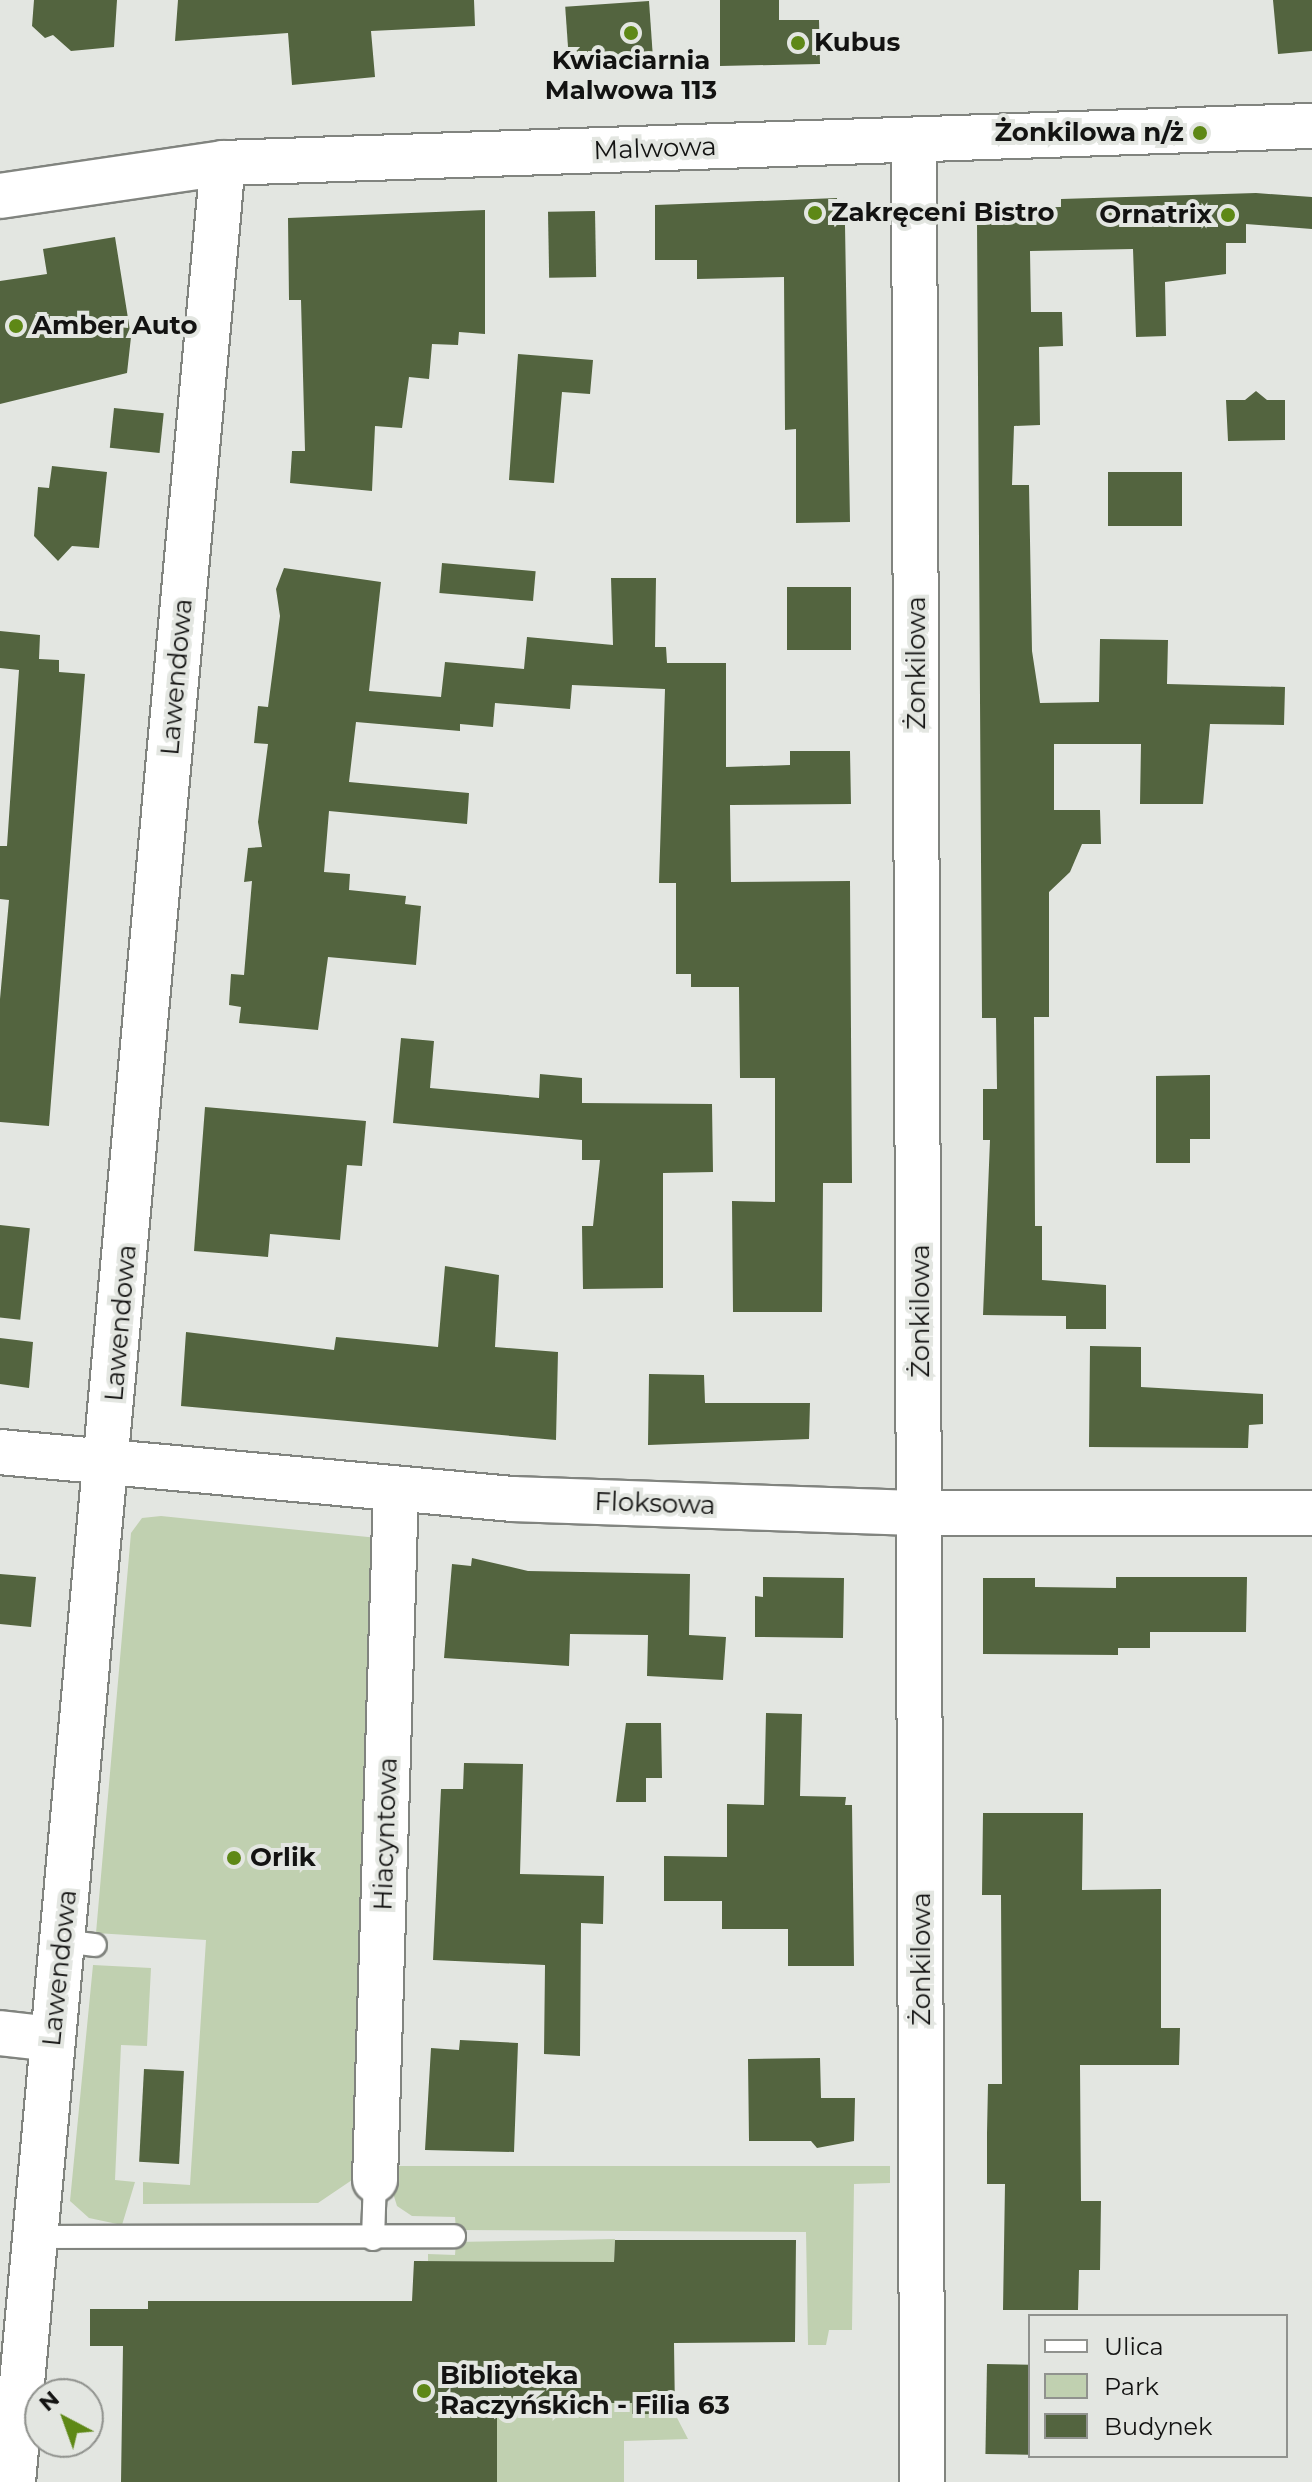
<!DOCTYPE html>
<meta charset="utf-8">
<style>
body{margin:0}
#map{position:relative;width:1312px;height:2482px;overflow:hidden;background:#e3e6e1;font-family:Montserrat,sans-serif}
div>[style]{position:absolute}
[style*='--x']{left:calc(var(--x)*1px);top:calc(var(--y)*1px);width:calc(var(--w)*1px);rotate:calc(var(--a)*1deg)}
.green>*{inset:0;background:#c0d0b0}
.building>*{inset:0;background:#53643f;transform-origin:0 0}
.roads{filter:drop-shadow(2px 0 #81847f) drop-shadow(-2px 0 #81847f) drop-shadow(0 2px #81847f) drop-shadow(0 -2px #81847f)}
.service>*{height:22px;margin:-11px;padding:0 11px;transform-origin:11px;border-radius:11px;background:#fff}
.minor>*{height:44px;margin:-22px;padding:0 22px;transform-origin:22px;border-radius:22px;background:#fff}
.tertiary>*{height:44px;margin:-22px;padding:0 22px;transform-origin:22px;border-radius:22px;background:#fff}
.dots>*{width:22px;height:22px;translate:-50% -50%;box-sizing:border-box;border:4px solid #e3e6e1;border-radius:50%}
span{translate:-50% -50%;white-space:nowrap;text-align:center;line-height:1.15;-webkit-text-stroke:8px #e3e6e1;paint-order:stroke}
.poi-label{font-size:26px;color:#131312;font-weight:700}
.left{translate:0 -50%;text-align:left}
.right{translate:-100% -50%;text-align:right}
.street-label{font-size:26px;color:#131312}
.legend{position:absolute;left:1028px;top:2314px;width:260px;height:144px;box-sizing:border-box;background:#e3e6e1;border:2px solid #90928e;margin:0;padding:10px 14px;list-style:none;font-size:24px;color:#131312}
.legend li{display:flex;align-items:center;gap:16px;height:40px}
.legend b{width:40px;border:2px solid #90928e}
.north{position:absolute;left:24px;top:2378px;width:80px;height:80px;box-sizing:border-box;background:#e3e6e1;border:2px solid #90928e;border-radius:50%;rotate:319deg;font-size:22px;font-weight:700;line-height:32px;text-align:center;color:#131312}
.north::after{content:'';display:block;margin:auto;width:28px;height:36px;background:#5e8816;clip-path:polygon(50% 0,100% 100%,50% 72%,0 100%)}
</style>
<div id="map">
<div class="green">
<i style="clip-path:polygon(161px 1516px,378px 1538px,352px 2180px,318px 2203px,143px 2204px,143px 2182px,190px 2185px,206px 1940px,96px 1933px,131px 1533px,142px 1518px)"></i>
<i style="clip-path:polygon(93px 1965px,151px 1968px,147px 2046px,121px 2045px,115px 2180px,135px 2182px,122px 2225px,89px 2218px,70px 2201px)"></i>
<i style="clip-path:polygon(399px 2166px,890px 2166px,890px 2183px,854px 2184px,852px 2330px,829px 2330px,826px 2345px,808px 2345px,806px 2232px,456px 2230px,455px 2217px,412px 2216px,397px 2206px,389px 2180px,398px 2181px)"></i>
<i style="clip-path:polygon(615px 2239px,614px 2262px,428px 2261px,428px 2254px,455px 2255px,456px 2242px)"></i>
<i style="clip-path:polygon(497px 2403px,632px 2403px,632px 2414px,675px 2414px,688px 2439px,624px 2441px,624px 2482px,497px 2482px)"></i>
</div>
<div class="building">
<i style="clip-path:polygon(34px 0,117px 0,114px 47px,71px 51px,53px 35px,45px 38px,32px 26px)"></i>
<i style="clip-path:polygon(178px 0,474px 0,475px 26px,371px 31px,375px 77px,292px 85px,288px 33px,175px 41px)"></i>
<i style="clip-path:polygon(720px 0,779px 0,779px 20px,819px 20px,820px 64px,720px 66px)"></i>
<i style="clip-path:polygon(1273px 0,1312px 0,1312px 51px,1278px 54px)"></i>
<i style="left:649px;top:1px;width:60px;height:84px;rotate:86deg"></i>
<i style="clip-path:polygon(1256px 193px,1312px 197px,1312px 229px,1246px 224px,1246px 243px,1226px 243px,1226px 274px,1165px 282px,1166px 336px,1136px 337px,1133px 249px,1030px 251px,1031px 312px,1062px 312px,1063px 346px,1039px 347px,1040px 425px,1014px 426px,1012px 485px,1029px 485px,1032px 651px,1040px 703px,1099px 702px,1100px 639px,1168px 640px,1167px 684px,1285px 687px,1284px 725px,1210px 724px,1203px 804px,1140px 804px,1141px 744px,1054px 744px,1054px 810px,1100px 810px,1101px 844px,1082px 844px,1070px 872px,1049px 892px,1049px 1017px,1034px 1017px,1035px 1226px,1042px 1226px,1042px 1280px,1106px 1285px,1106px 1329px,1066px 1329px,1066px 1316px,983px 1315px,990px 1140px,983px 1140px,983px 1089px,997px 1089px,996px 1018px,982px 1018px,977px 222px,1001px 222px,1000px 208px,1061px 207px,1061px 199px)"></i>
<i style="clip-path:polygon(837px 198px,838px 225px,845px 225px,850px 522px,796px 523px,796px 429px,785px 430px,784px 277px,697px 279px,697px 260px,655px 260px,655px 205px)"></i>
<i style="clip-path:polygon(485px 210px,485px 334px,459px 332px,458px 345px,432px 344px,429px 379px,409px 377px,402px 428px,375px 426px,372px 491px,290px 483px,292px 451px,305px 451px,301px 300px,289px 300px,288px 218px)"></i>
<i style="left:595px;top:211px;width:66px;height:47px;rotate:89deg"></i>
<i style="clip-path:polygon(115px 237px,131px 337px,127px 373px,0 404px,0 281px,47px 274px,43px 249px)"></i>
<i style="clip-path:polygon(518px 354px,593px 360px,590px 394px,562px 392px,554px 483px,509px 480px)"></i>
<i style="clip-path:polygon(1256px 391px,1267px 400px,1285px 400px,1285px 440px,1228px 441px,1226px 400px,1245px 400px)"></i>
<i style="left:114px;top:408px;width:50px;height:40px;rotate:6deg"></i>
<i style="clip-path:polygon(52px 466px,107px 472px,99px 548px,72px 546px,58px 561px,34px 536px,38px 487px,49px 488px)"></i>
<i style="left:1182px;top:472px;width:54px;height:74px;rotate:90deg"></i>
<i style="left:442px;top:563px;width:94px;height:30px;rotate:5deg"></i>
<i style="clip-path:polygon(284px 568px,381px 582px,369px 691px,441px 697px,445px 662px,524px 669px,527px 637px,613px 645px,611px 578px,656px 578px,655px 647px,666px 647px,667px 663px,726px 663px,726px 767px,790px 765px,790px 751px,850px 751px,851px 804px,730px 805px,731px 882px,850px 881px,852px 1183px,823px 1183px,822px 1312px,733px 1312px,732px 1201px,775px 1202px,775px 1078px,740px 1078px,739px 987px,691px 987px,691px 974px,676px 974px,676px 883px,659px 883px,665px 689px,572px 685px,570px 709px,495px 703px,493px 727px,460px 724px,460px 731px,356px 722px,349px 782px,469px 793px,467px 824px,329px 811px,324px 872px,350px 874px,349px 890px,406px 896px,405px 904px,421px 906px,416px 965px,328px 957px,318px 1030px,239px 1023px,241px 1007px,229px 1005px,231px 974px,244px 975px,252px 881px,244px 882px,248px 848px,262px 847px,258px 822px,268px 744px,254px 743px,258px 706px,268px 707px,280px 616px,276px 589px)"></i>
<i style="left:787px;top:587px;width:64px;height:63px"></i>
<i style="clip-path:polygon(0 631px,40px 635px,39px 659px,59px 660px,59px 672px,85px 674px,49px 1126px,0 1122px,0 999px,9px 900px,0 899px,0 846px,7px 846px,19px 670px,0 668px)"></i>
<i style="clip-path:polygon(401px 1038px,434px 1041px,430px 1088px,539px 1098px,540px 1074px,582px 1078px,582px 1103px,712px 1104px,713px 1172px,663px 1173px,663px 1288px,583px 1289px,582px 1226px,593px 1226px,600px 1160px,582px 1160px,582px 1140px,393px 1123px)"></i>
<i style="clip-path:polygon(1210px 1075px,1210px 1139px,1190px 1139px,1190px 1163px,1156px 1163px,1156px 1076px)"></i>
<i style="clip-path:polygon(205px 1107px,366px 1121px,362px 1166px,347px 1165px,340px 1240px,270px 1234px,268px 1257px,194px 1251px)"></i>
<i style="left:0;top:1225px;width:30px;height:92px;rotate:6deg"></i>
<i style="clip-path:polygon(445px 1266px,499px 1275px,495px 1347px,558px 1352px,556px 1440px,181px 1406px,186px 1332px,334px 1350px,336px 1337px,438px 1347px)"></i>
<i style="clip-path:polygon(0 1338px,33px 1342px,29px 1388px,0 1384px)"></i>
<i style="clip-path:polygon(1090px 1346px,1141px 1347px,1141px 1387px,1263px 1394px,1263px 1424px,1249px 1425px,1248px 1448px,1089px 1447px)"></i>
<i style="clip-path:polygon(649px 1374px,704px 1375px,705px 1403px,810px 1403px,809px 1439px,648px 1445px)"></i>
<i style="clip-path:polygon(472px 1558px,528px 1571px,690px 1574px,689px 1635px,726px 1637px,723px 1680px,647px 1676px,648px 1635px,570px 1634px,569px 1666px,444px 1658px,452px 1564px,471px 1566px)"></i>
<i style="clip-path:polygon(0 1574px,36px 1577px,31px 1627px,0 1624px)"></i>
<i style="clip-path:polygon(763px 1577px,844px 1578px,843px 1638px,755px 1637px,755px 1596px,763px 1597px)"></i>
<i style="clip-path:polygon(1116px 1577px,1247px 1577px,1246px 1632px,1150px 1632px,1150px 1648px,1118px 1648px,1118px 1655px,983px 1654px,983px 1578px,1035px 1578px,1035px 1587px,1116px 1588px)"></i>
<i style="clip-path:polygon(766px 1713px,802px 1714px,800px 1796px,846px 1797px,845px 1805px,852px 1805px,854px 1966px,788px 1966px,788px 1929px,722px 1929px,722px 1901px,664px 1901px,664px 1856px,727px 1857px,727px 1804px,764px 1805px)"></i>
<i style="clip-path:polygon(626px 1723px,661px 1723px,662px 1778px,646px 1778px,646px 1802px,616px 1802px)"></i>
<i style="clip-path:polygon(464px 1763px,523px 1764px,520px 1874px,604px 1876px,603px 1924px,581px 1923px,580px 2056px,544px 2054px,545px 1965px,433px 1960px,441px 1789px,463px 1789px)"></i>
<i style="clip-path:polygon(983px 1813px,1083px 1813px,1082px 1890px,1161px 1889px,1161px 2028px,1180px 2028px,1179px 2065px,1080px 2065px,1081px 2201px,1101px 2201px,1100px 2270px,1079px 2270px,1078px 2310px,1003px 2310px,1005px 2184px,987px 2184px,987px 2133px,988px 2084px,1002px 2084px,1001px 1895px,982px 1895px)"></i>
<i style="clip-path:polygon(460px 2040px,518px 2043px,514px 2152px,425px 2150px,431px 2048px,459px 2050px)"></i>
<i style="clip-path:polygon(820px 2058px,821px 2098px,855px 2098px,854px 2141px,817px 2148px,811px 2141px,749px 2141px,748px 2059px)"></i>
<i style="left:144px;top:2069px;width:40px;height:93px;rotate:3deg"></i>
<i style="clip-path:polygon(615px 2240px,796px 2240px,795px 2342px,674px 2343px,675px 2414px,632px 2414px,632px 2403px,497px 2403px,497px 2482px,121px 2482px,123px 2346px,90px 2346px,90px 2309px,148px 2309px,148px 2301px,412px 2301px,414px 2261px,614px 2262px)"></i>
<i style="left:987px;top:2364px;width:43px;height:90px;rotate:1deg"></i>
</div>
<div class="roads">
<div class="service">
<i style="--x:62;--y:1941;--w:33;--a:7"></i>
<i style="--x:35;--y:2237;--w:419;--a:-0.1"></i>
<i style="--x:373;--y:2239;--w:59;--a:-88.1"></i>
</div>
<div class="minor">
<i style="--x:914;--y:141;--w:2341;--a:89.8"></i>
<i style="--x:0;--y:1452;--w:514;--a:5.24"></i>
<i style="--x:512;--y:1499;--w:410;--a:2"></i>
<i style="--x:922;--y:1513;--w:390;--a:0"></i>
<i style="--x:0;--y:2033;--w:53;--a:6.5"></i>
<i style="--x:375;--y:2180;--w:691;--a:-88.26"></i>
<i style="--x:13;--y:2482;--w:2328;--a:-84.83"></i>
</div>
<div class="tertiary">
<i style="--x:0;--y:196;--w:225;--a:-8.4"></i>
<i style="--x:223;--y:163;--w:1090;--a:-1.95"></i>
</div>
</div>
<div class="dots">
<i style="left:631px;top:33px;background:#5e8816"></i>
<i style="left:798px;top:43px;background:#5e8816"></i>
<i style="left:1200px;top:133px;background:#5e8816"></i>
<i style="left:815px;top:213px;background:#5e8816"></i>
<i style="left:1228px;top:215px;background:#5e8816"></i>
<i style="left:16px;top:326px;background:#5e8816"></i>
<i style="left:234px;top:1858px;background:#5e8816"></i>
<i style="left:424px;top:2391px;background:#5e8816"></i>
</div>
<div class="poi-label">
<span class="left" style="left:814px;top:43px">Kubus</span>
<span style="left:631px;top:76px">Kwiaciarnia<br>Malwowa 113</span>
<span class="right" style="left:1184px;top:133px">Żonkilowa n/ż</span>
<span class="left" style="left:831px;top:213px">Zakręceni Bistro</span>
<span class="right" style="left:1212px;top:215px">Ornatrix</span>
<span class="left" style="left:32px;top:326px">Amber Auto</span>
<span class="left" style="left:250px;top:1858px">Orlik</span>
<span class="left" style="left:440px;top:2391px">Biblioteka<br>Raczyńskich - Filia 63</span>
</div>
<div class="street-label">
<span style="left:655px;top:149px;rotate:-2deg">Malwowa</span>
<span style="left:917px;top:663px;rotate:-90deg">Żonkilowa</span>
<span style="left:177px;top:677px;rotate:-85deg">Lawendowa</span>
<span style="left:921px;top:1311px;rotate:-90deg">Żonkilowa</span>
<span style="left:121px;top:1323px;rotate:-85deg">Lawendowa</span>
<span style="left:655px;top:1504px;rotate:2deg">Floksowa</span>
<span style="left:386px;top:1834px;rotate:-88deg">Hiacyntowa</span>
<span style="left:922px;top:1959px;rotate:-90deg">Żonkilowa</span>
<span style="left:60px;top:1968px;rotate:-84deg">Lawendowa</span>
</div>
<ul class="legend">
<li><b style="height:10px;background:#fff"></b>Ulica</li>
<li><b style="height:22px;background:#c0d0b0"></b>Park</li>
<li><b style="height:22px;background:#53643f"></b>Budynek</li>
</ul>
<div class="north">N</div>
</div>
